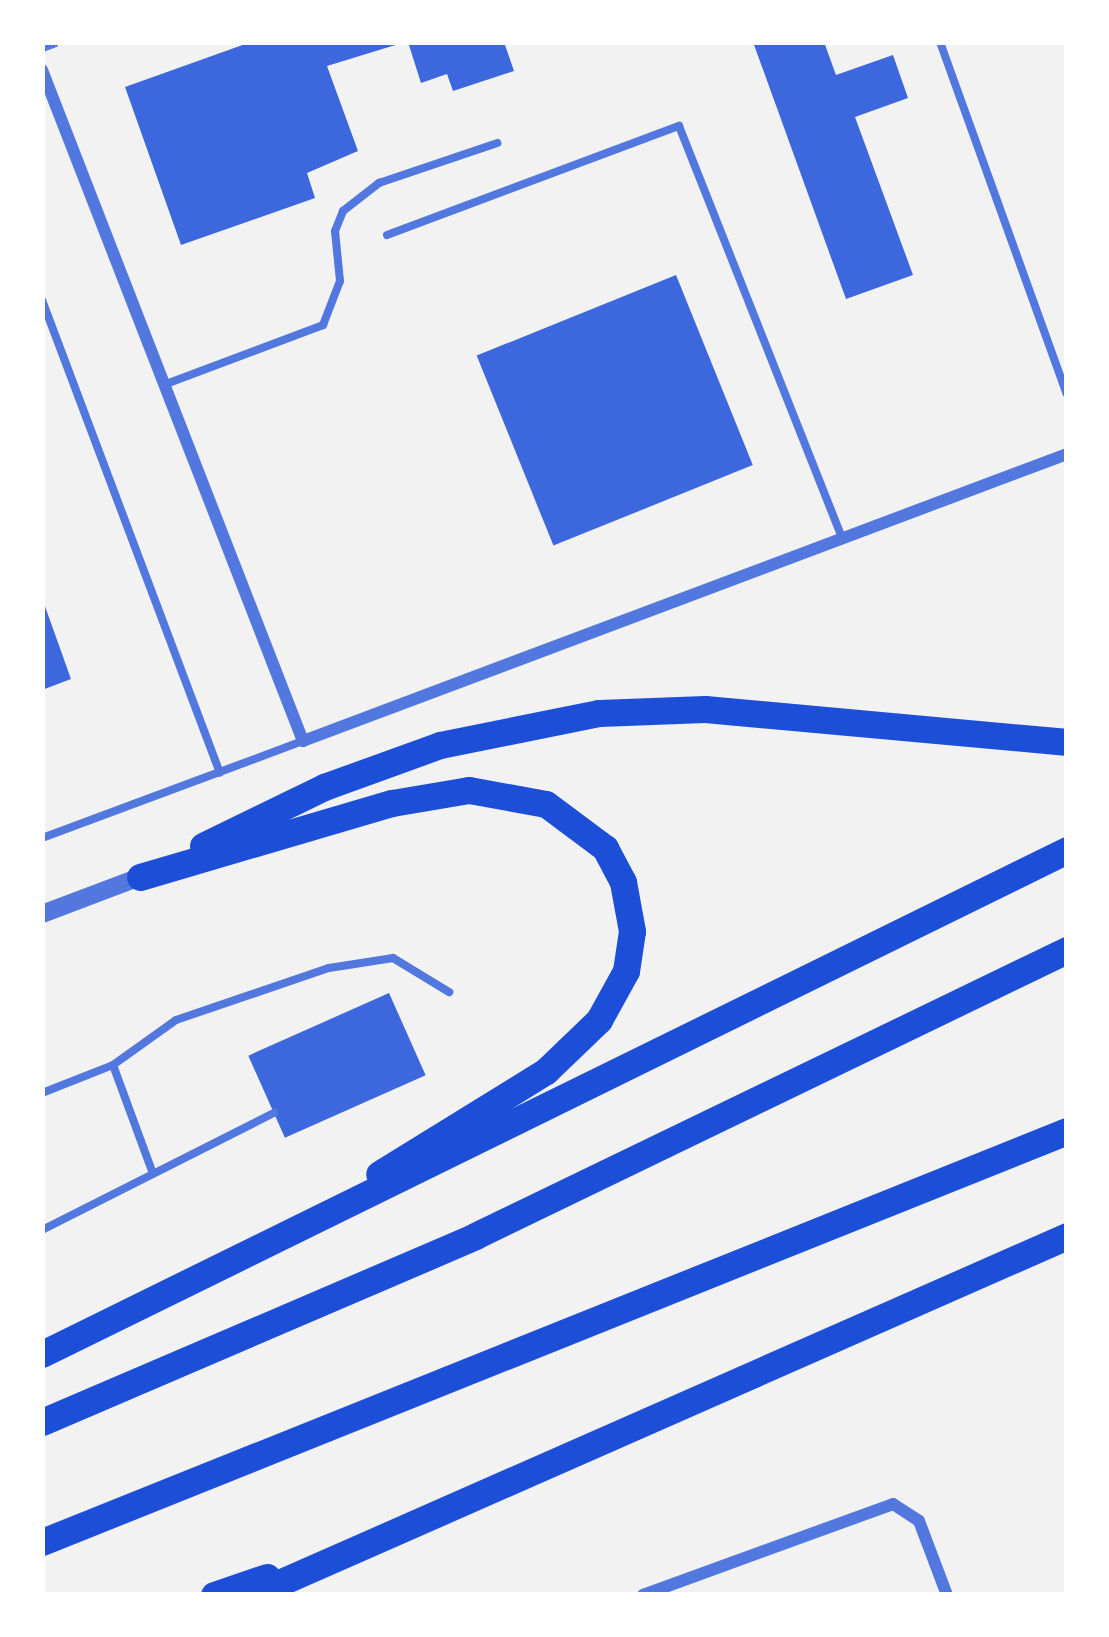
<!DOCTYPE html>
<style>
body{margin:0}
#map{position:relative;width:1109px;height:1637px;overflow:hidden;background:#f2f2f2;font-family:"Golos Text",sans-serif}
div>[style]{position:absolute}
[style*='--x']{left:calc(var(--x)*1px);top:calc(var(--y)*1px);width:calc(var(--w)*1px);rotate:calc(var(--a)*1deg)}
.building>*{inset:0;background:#3d67dc;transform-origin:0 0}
.service>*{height:8px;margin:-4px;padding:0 4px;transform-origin:4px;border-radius:4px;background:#5277de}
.minor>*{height:12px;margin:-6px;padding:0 6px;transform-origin:6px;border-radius:6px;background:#5277de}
.tertiary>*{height:18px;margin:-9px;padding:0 9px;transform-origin:9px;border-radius:9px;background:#5277de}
.motorway>*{height:27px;margin:-13.5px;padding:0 13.5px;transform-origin:13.5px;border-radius:13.5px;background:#1d4ed8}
span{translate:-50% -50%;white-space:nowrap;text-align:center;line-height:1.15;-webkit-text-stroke:12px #fff;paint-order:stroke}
.frame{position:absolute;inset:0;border:45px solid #fff;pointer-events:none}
</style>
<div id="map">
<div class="building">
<i style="clip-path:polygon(251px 42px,402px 43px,327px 66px,358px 151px,307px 173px,315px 198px,181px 245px,125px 87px)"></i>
<i style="clip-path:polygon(408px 42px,504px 42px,514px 71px,453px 91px,447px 74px,421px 83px)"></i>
<i style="clip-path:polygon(753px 42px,824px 42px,836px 75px,893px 55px,908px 98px,855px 117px,913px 275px,846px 299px)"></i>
<i style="left:676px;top:275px;width:205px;height:215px;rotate:68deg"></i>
<i style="clip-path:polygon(42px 598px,71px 679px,42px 690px)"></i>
<i style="left:389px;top:993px;width:90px;height:154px;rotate:66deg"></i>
</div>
<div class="service">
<i style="--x:940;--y:42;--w:374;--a:70.2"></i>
<i style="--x:387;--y:235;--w:312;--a:-20.5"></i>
<i style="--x:679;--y:126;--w:442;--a:68.4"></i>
<i style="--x:42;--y:300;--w:505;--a:69.38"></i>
<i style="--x:166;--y:384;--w:168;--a:-20.6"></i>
<i style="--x:323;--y:325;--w:47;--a:-68.9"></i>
<i style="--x:340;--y:281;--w:50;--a:-95.7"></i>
<i style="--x:335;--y:231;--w:22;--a:-68"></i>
<i style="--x:343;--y:211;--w:46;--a:-37.9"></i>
<i style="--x:379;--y:183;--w:125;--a:-18.7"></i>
<i style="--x:42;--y:838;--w:278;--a:-20.4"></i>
<i style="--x:113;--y:1065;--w:116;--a:69.8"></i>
<i style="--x:42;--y:1093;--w:76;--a:-21.5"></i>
<i style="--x:113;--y:1065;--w:77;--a:-35.5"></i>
<i style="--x:176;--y:1020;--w:162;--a:-18.8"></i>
<i style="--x:329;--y:968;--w:65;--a:-8.9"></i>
<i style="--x:393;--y:958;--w:66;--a:31.3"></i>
<i style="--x:42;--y:1230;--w:260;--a:-26.8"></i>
</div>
<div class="minor">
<i style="--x:42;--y:46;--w:12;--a:-20"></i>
<i style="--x:42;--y:70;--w:720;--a:68.75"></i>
<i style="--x:303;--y:741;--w:816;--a:-20.59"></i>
<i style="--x:643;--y:1595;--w:266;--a:-20"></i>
<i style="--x:893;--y:1504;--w:31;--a:33"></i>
<i style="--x:919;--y:1521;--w:79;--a:69.3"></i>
</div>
<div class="tertiary">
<i style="--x:42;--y:914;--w:105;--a:-20.7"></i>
</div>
<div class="motorway">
<i style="--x:203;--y:846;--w:135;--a:-26"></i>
<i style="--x:324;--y:787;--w:123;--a:-19.9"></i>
<i style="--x:440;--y:745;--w:162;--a:-11.4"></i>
<i style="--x:599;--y:713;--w:106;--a:-2.2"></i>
<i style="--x:705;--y:709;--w:364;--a:5.2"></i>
<i style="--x:140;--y:877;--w:263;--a:-16.4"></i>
<i style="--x:392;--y:803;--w:78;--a:-9.6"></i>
<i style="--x:469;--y:790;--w:78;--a:10.3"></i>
<i style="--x:546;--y:804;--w:74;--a:36.7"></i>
<i style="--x:605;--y:848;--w:38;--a:62"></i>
<i style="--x:623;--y:882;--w:50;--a:79.6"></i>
<i style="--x:632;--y:931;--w:40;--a:98.5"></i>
<i style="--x:626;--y:971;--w:56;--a:118.9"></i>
<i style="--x:599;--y:1020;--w:74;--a:136.1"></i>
<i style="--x:546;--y:1071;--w:196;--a:148.3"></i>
<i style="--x:42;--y:1354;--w:1142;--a:-26.18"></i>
<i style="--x:42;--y:1422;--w:471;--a:-23.2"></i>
<i style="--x:475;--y:1236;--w:657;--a:-25.79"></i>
<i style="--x:42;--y:1542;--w:1104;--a:-21.85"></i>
<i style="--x:214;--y:1595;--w:56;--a:-18.8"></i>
<i style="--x:252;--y:1595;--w:891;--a:-23.77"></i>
</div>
<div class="frame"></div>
</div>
